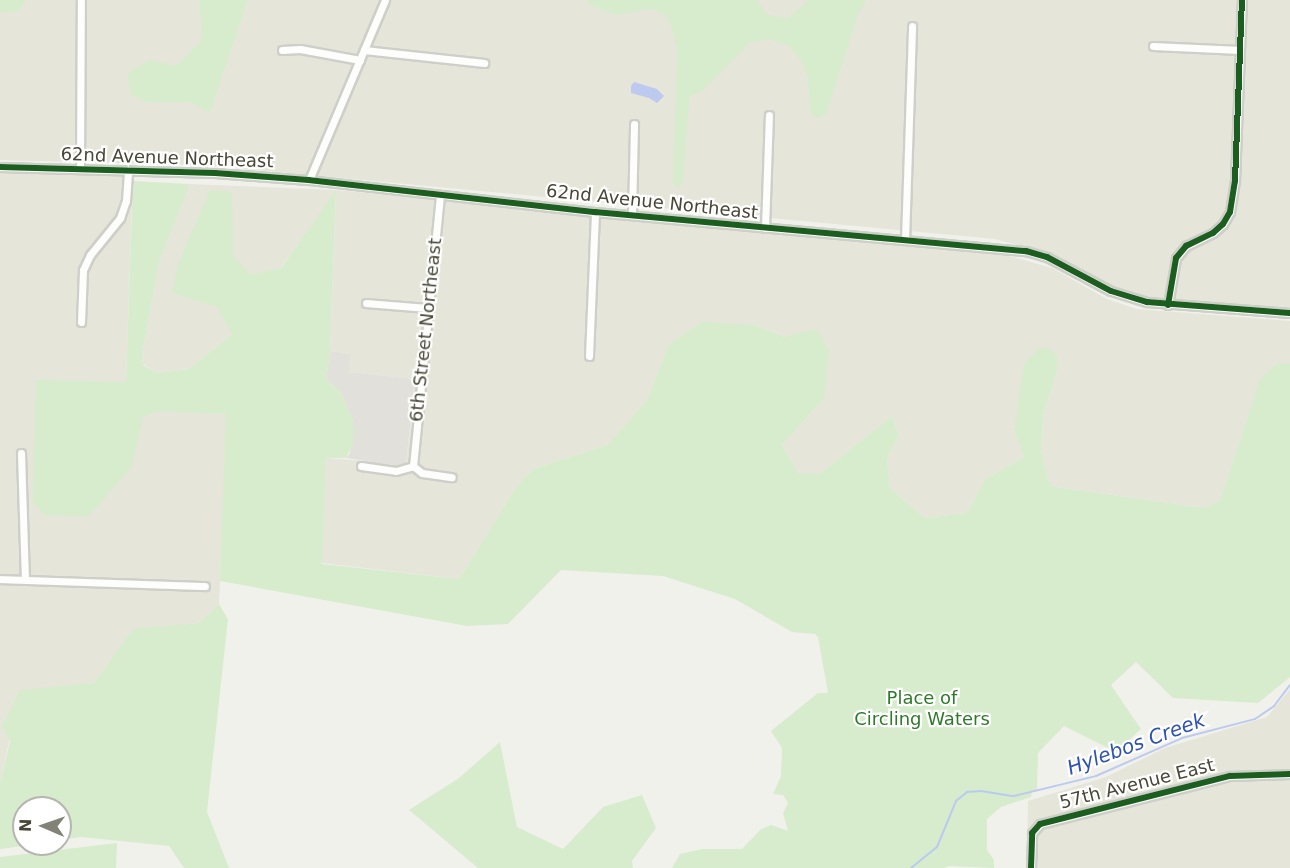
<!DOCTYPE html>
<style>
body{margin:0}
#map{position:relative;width:1290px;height:868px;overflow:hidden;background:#f1f1ec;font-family:"DejaVu Sans",sans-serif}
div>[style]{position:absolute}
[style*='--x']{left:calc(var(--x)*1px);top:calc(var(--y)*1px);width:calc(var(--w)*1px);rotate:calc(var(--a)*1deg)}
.residential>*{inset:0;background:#e5e5d9}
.industrial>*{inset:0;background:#e2e0da}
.green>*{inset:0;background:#d6eccc}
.water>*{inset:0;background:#bccaf0}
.stream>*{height:2px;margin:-1px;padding:0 1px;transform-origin:1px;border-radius:1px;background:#bccaf0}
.roads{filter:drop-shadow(2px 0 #cfcfc9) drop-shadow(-2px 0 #cfcfc9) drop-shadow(0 2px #cfcfc9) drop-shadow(0 -2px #cfcfc9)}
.minor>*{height:7px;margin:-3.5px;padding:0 3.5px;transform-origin:3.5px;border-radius:3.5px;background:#fdfdfc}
.cycleway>*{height:6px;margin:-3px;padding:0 3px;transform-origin:3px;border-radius:3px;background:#1b5e20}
span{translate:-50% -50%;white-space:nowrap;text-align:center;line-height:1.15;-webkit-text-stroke:4.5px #fff;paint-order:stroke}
.street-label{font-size:18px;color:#484737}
.park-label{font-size:18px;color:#2f7a2a}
.water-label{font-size:20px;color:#2f53b4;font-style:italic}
.north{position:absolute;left:12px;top:796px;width:60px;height:60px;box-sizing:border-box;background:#fff;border:2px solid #b6b5af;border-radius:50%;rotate:272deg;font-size:16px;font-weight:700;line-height:24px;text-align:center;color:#484737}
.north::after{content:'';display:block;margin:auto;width:21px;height:27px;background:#838276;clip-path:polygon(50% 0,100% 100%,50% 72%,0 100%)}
</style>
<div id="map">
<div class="residential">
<i style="clip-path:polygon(0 0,199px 0,210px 108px,248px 0,1290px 0,1290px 311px,1148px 299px,1106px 285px,1047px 253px,995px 239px,202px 165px,0 160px)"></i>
<i style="clip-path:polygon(0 171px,133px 174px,125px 409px,227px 414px,219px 604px,199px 623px,133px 630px,94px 683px,20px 691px,0 783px)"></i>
<i style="clip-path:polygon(190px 184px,336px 190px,1006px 255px,1052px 268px,1107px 299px,1137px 309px,1290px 321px,1290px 364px,1276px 364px,1260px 380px,1220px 500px,1205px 508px,1055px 487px,1048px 480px,1041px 450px,1043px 416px,1057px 371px,1017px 415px,1014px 430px,1024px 457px,984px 480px,967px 513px,925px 518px,890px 488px,887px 459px,899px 435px,892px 416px,819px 474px,799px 474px,782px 445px,824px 399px,785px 337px,754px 325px,669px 344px,647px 400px,607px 445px,533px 469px,516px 487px,459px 579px,321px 563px,326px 458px,406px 464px,415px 379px,349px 372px,351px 354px,330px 351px,336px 192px,232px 334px,189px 369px,157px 373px,143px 364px,142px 355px,159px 261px)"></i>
<i style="clip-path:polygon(1290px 689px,1290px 868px,1027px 868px,1028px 801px,1106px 777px,1165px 748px,1267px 717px)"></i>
</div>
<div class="industrial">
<i style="clip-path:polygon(330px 351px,351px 354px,349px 372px,415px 379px,406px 464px,401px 466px,346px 458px,350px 453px,353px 421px,340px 391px,326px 380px)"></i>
</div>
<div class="green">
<i style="clip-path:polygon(0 0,26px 0,18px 11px,0 12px)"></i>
<i style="clip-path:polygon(199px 0,248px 0,210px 112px,190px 102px,147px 102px,130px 94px,128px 73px,149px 60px,176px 66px,202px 40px)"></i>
<i style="clip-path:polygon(588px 0,757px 0,767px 15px,787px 18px,809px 0,865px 0,865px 3px,858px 14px,826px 115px,815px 118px,810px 110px,808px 78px,801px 60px,789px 46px,769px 39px,750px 43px,702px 91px,689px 97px,683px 183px,678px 189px,673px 183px,677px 50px,672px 28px,665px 15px,651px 9px,616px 15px,590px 5px)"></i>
<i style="clip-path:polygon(133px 181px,190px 184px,159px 262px,142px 355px,143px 365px,157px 373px,189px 369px,232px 334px,217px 307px,172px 293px,178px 264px,210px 190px,232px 192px,233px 255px,251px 275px,281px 268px,336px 190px,330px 351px,326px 380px,340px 391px,353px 421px,354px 430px,353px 444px,346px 458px,326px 458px,322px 564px,459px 579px,516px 487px,533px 469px,607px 445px,647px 400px,669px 344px,702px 322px,754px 325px,785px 337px,817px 329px,829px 351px,824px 399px,782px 445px,799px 474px,819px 474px,892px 416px,899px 435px,887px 459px,890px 488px,925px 518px,967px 513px,984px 480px,1024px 457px,1014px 430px,1024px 363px,1039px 348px,1051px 349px,1057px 357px,1057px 371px,1043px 416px,1041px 450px,1048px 480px,1055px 487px,1205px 508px,1220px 500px,1260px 379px,1276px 364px,1290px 364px,1290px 677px,1258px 703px,1173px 698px,1136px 662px,1111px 685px,1141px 729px,1116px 752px,1064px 726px,1038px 753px,1037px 790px,1032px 792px,1031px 797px,1001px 807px,987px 819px,987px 850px,994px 860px,994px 868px,949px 866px,944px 868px,672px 868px,680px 854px,702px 849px,742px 849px,760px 830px,771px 825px,788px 831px,783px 813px,788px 803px,783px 795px,773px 794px,781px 776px,782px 748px,771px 731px,818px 693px,828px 693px,818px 637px,815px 634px,792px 632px,735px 599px,663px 576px,561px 570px,508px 624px,467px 626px,220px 581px,226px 414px,156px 411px,143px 417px,131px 468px,89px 516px,44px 515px,33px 502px,36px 380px,126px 382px)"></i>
<i style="clip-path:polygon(219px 604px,228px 619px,207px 812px,229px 868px,184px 868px,169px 846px,81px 837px,60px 840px,60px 808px,24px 808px,24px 844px,37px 844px,0 849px,0 783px,10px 741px,2px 726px,20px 690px,94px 683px,133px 629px,199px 623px)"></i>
<i style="clip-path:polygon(500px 742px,517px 827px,563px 849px,603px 807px,642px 795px,656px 828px,632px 861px,633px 868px,478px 868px,409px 810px,459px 778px)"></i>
<i style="clip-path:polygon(117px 843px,116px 868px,0 868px,0 857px)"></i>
</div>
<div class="water">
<i style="clip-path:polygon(634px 82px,657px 89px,664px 96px,657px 103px,649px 98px,631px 93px,631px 86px)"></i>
</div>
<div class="stream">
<i style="--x:911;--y:868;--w:33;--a:-39"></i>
<i style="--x:937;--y:847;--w:50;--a:-67.6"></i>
<i style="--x:956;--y:801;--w:14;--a:-39"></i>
<i style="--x:967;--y:792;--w:14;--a:-4"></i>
<i style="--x:981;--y:791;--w:33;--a:9"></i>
<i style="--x:1014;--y:796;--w:84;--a:-13.7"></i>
<i style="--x:1096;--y:776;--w:94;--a:-23.8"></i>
<i style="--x:1182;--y:738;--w:75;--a:-14.6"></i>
<i style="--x:1255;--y:719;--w:23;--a:-34"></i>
<i style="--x:1274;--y:706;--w:26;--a:-53"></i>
</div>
<div class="roads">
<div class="minor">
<i style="--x:1153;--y:46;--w:87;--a:2.6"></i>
<i style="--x:282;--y:50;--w:18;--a:-3"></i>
<i style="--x:300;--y:49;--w:61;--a:10.4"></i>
<i style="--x:364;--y:50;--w:121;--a:6.2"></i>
<i style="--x:0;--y:167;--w:215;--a:1.6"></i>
<i style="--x:215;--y:173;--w:94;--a:4.3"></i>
<i style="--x:309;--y:180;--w:288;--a:6.4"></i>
<i style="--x:595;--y:212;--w:433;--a:5.2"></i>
<i style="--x:1026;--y:251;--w:22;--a:16"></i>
<i style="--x:1047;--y:257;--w:72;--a:28"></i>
<i style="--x:1111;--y:291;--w:38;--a:17"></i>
<i style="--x:1147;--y:302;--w:143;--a:4.4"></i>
<i style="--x:80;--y:169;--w:169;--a:-89.7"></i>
<i style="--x:309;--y:180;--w:195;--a:-67.1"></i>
<i style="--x:632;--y:215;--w:91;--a:-88.7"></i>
<i style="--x:765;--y:228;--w:113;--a:-88"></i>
<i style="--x:905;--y:240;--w:214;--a:-88.1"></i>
<i style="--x:366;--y:303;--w:61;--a:4.7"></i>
<i style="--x:1168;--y:305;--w:48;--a:-80.3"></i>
<i style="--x:1176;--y:258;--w:16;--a:-50"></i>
<i style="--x:1186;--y:246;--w:30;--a:-26"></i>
<i style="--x:1213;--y:233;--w:13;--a:-42"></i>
<i style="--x:1223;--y:224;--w:14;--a:-60"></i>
<i style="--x:1230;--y:212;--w:31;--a:-81"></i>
<i style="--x:1235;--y:181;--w:181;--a:-87.8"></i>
<i style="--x:81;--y:322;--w:52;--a:-87.8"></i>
<i style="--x:83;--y:270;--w:17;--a:-65"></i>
<i style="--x:90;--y:255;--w:48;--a:-51"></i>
<i style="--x:120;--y:218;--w:18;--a:-71"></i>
<i style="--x:126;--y:201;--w:31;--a:-86"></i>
<i style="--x:589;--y:356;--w:144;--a:-87.6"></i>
<i style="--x:21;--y:453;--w:127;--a:88.2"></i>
<i style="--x:361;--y:466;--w:35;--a:8"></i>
<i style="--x:396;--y:471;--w:18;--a:-16"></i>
<i style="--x:413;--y:466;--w:272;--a:-84.3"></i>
<i style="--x:413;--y:466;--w:11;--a:38"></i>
<i style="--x:422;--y:473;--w:30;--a:8"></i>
<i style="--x:0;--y:579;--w:205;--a:2"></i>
<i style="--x:1031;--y:868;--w:35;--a:-88"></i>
<i style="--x:1032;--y:833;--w:12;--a:-48"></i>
<i style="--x:1040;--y:824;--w:196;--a:-14.2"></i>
<i style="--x:1230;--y:776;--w:60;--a:-1.9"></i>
</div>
</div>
<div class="cycleway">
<i style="--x:0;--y:167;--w:215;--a:1.6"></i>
<i style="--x:215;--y:173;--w:94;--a:4.3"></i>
<i style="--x:309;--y:180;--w:288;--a:6.4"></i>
<i style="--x:595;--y:212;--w:433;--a:5.2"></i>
<i style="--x:1026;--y:251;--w:22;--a:16"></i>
<i style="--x:1047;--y:257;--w:72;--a:28"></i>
<i style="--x:1111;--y:291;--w:38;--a:17"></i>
<i style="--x:1147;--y:302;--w:143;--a:4.4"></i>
<i style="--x:1168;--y:305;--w:48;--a:-80.3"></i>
<i style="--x:1176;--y:258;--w:16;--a:-50"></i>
<i style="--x:1186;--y:246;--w:30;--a:-26"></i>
<i style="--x:1213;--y:233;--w:13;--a:-42"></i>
<i style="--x:1223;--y:224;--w:14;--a:-60"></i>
<i style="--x:1230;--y:212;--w:31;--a:-81"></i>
<i style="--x:1235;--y:181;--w:181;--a:-87.8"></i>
<i style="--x:1031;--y:868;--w:35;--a:-88"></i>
<i style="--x:1032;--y:833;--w:12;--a:-48"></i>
<i style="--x:1040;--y:824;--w:196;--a:-14.2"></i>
<i style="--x:1230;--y:776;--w:60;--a:-1.9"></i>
</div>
<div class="street-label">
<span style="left:167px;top:158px;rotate:2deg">62nd Avenue Northeast</span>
<span style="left:652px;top:202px;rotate:6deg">62nd Avenue Northeast</span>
<span style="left:426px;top:330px;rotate:-84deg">6th Street Northeast</span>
<span style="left:1137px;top:784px;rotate:-14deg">57th Avenue East</span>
</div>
<div class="park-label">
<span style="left:922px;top:709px">Place of<br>Circling Waters</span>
</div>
<div class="water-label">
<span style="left:1136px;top:744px;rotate:-20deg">Hylebos Creek</span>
</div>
<div class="north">N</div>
</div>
